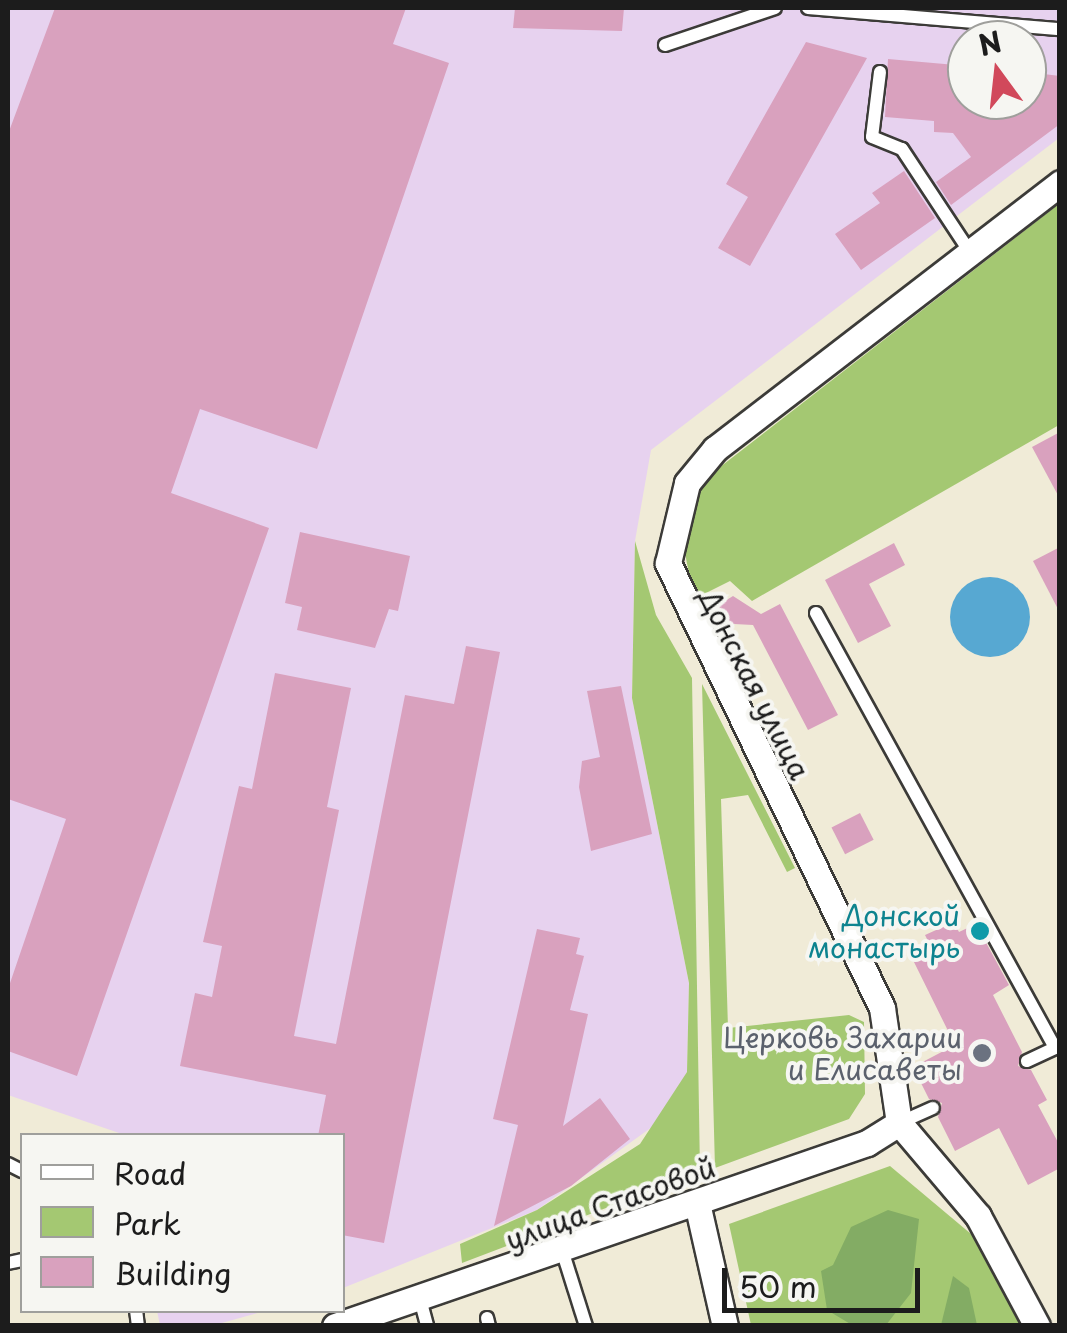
<!DOCTYPE html>
<meta charset="utf-8">
<style>
body{margin:0}
#map{position:relative;width:1067px;height:1333px;overflow:hidden;background:#f0ebd7;font-family:"Playpen Sans",sans-serif}
div>[style]{position:absolute}
[style*='--x']{left:calc(var(--x)*1px);top:calc(var(--y)*1px);width:calc(var(--w)*1px);rotate:calc(var(--a)*1deg)}
.built>*{inset:0;background:#e7d2ef}
.green>*{inset:0;background:#a4c872}
.forest>*{inset:0;background:#83ac64}
.water>*{inset:0;background:#57a8d2}
.round{border-radius:50%}
.building>*{inset:0;background:#d9a1be;transform-origin:0 0}
.roads{filter:drop-shadow(2px 0 #3c3b38) drop-shadow(-2px 0 #3c3b38) drop-shadow(0 2px #3c3b38) drop-shadow(0 -2px #3c3b38)}
.lane>*{height:12px;margin:-6px;padding:0 6px;transform-origin:6px;border-radius:6px;background:#fff}
.street>*{height:25px;margin:-12.5px;padding:0 12.5px;transform-origin:12.5px;border-radius:12.5px;background:#fff}
.dots>*{width:28px;height:28px;translate:-50% -50%;box-sizing:border-box;border:5px solid #f6f6f2;border-radius:50%}
span{translate:-50% -50%;white-space:nowrap;text-align:center;line-height:1.15;-webkit-text-stroke:8px #f6f6f2;paint-order:stroke}
.street-label{font-size:28px;color:#1c1c1c}
.culture-label{font-size:28px;color:#0d838f}
.right{translate:-100% -50%;text-align:right}
.worship-label{font-size:28px;color:#5b616d}
.frame{position:absolute;inset:0;border:10px solid #1c1c1c;pointer-events:none}
.legend{position:absolute;left:20px;top:1133px;width:325px;height:180px;box-sizing:border-box;background:#f6f6f2;border:2px solid #9f9f9c;margin:0;padding:12px 18px;list-style:none;font-size:30px;color:#1c1c1c}
.legend li{display:flex;align-items:center;gap:20px;height:50px}
.legend b{width:50px;border:2px solid #9f9f9c}
.north{position:absolute;left:947px;top:20px;width:100px;height:100px;box-sizing:border-box;background:#f6f6f2;border:2px solid #9f9f9c;border-radius:50%;rotate:345deg;font-size:28px;font-weight:700;line-height:40px;text-align:center;color:#1c1c1c}
.north::after{content:'';display:block;margin:auto;width:35px;height:45px;background:#d1495b;clip-path:polygon(50% 0,100% 100%,50% 72%,0 100%)}
.scale{position:absolute;left:722px;top:1268px;width:198px;height:45px;box-sizing:border-box;border:5px solid #1c1c1c;border-top:0;padding-left:12px;font-size:30px;line-height:35px;white-space:nowrap;color:#1c1c1c;-webkit-text-stroke:8px #f6f6f2;paint-order:stroke}
</style>
<div id="map">
<div class="built">
<i style="clip-path:polygon(evenodd,8px 8px,1059px 8px,1059px 138px,651px 450px,635px 541px,632px 698px,689px 983px,687px 1072px,663px 1119px,537px 1210px,343px 1288px,342px 1136px,125px 1135px,8px 1095px,8px 8px,967px 40px,1027px 40px,1027px 100px,967px 100px,967px 40px)"></i>
<i style="clip-path:polygon(157px 1311px,157px 1310px,265px 1311px,211px 1326px,160px 1325px)"></i>
</div>
<div class="green">
<i style="clip-path:polygon(1059px 204px,1059px 425px,752px 601px,730px 581px,694px 599px,682px 538px,702px 481px)"></i>
<i style="clip-path:polygon(635px 541px,656px 615px,692px 678px,700px 1172px,462px 1263px,460px 1244px,537px 1210px,640px 1144px,687px 1072px,689px 983px,632px 698px)"></i>
<i style="clip-path:polygon(702px 684px,795px 868px,787px 872px,748px 795px,721px 799px,728px 1028px,849px 1015px,864px 1022px,865px 1094px,849px 1119px,715px 1168px)"></i>
<i style="clip-path:polygon(890px 1166px,977px 1239px,1021px 1325px,751px 1325px,729px 1224px)"></i>
</div>
<div class="forest">
<i style="clip-path:polygon(888px 1210px,919px 1219px,911px 1293px,886px 1325px,852px 1325px,827px 1310px,821px 1271px,833px 1265px,851px 1227px)"></i>
<i style="clip-path:polygon(953px 1276px,969px 1288px,977px 1325px,941px 1325px)"></i>
</div>
<div class="water">
<i class="round" style="left:950px;top:577px;width:80px;height:80px"></i>
</div>
<div class="building">
<i style="clip-path:polygon(55px 8px,406px 8px,393px 44px,449px 63px,317px 449px,200px 409px,171px 493px,269px 528px,77px 1076px,8px 1051px,8px 989px,66px 819px,8px 799px,8px 134px)"></i>
<i style="clip-path:polygon(515px 8px,624px 8px,622px 31px,513px 28px)"></i>
<i style="clip-path:polygon(806px 42px,867px 58px,750px 266px,718px 248px,748px 197px,726px 184px)"></i>
<i style="clip-path:polygon(888px 59px,967px 66px,967px 100px,1027px 100px,1027px 72px,1060px 76px,1060px 124px,951px 205px,936px 182px,971px 157px,953px 133px,934px 132px,934px 121px,885px 117px)"></i>
<i style="clip-path:polygon(904px 171px,935px 218px,861px 270px,835px 234px,880px 203px,872px 193px)"></i>
<i style="clip-path:polygon(1060px 432px,1060px 499px,1032px 447px)"></i>
<i style="clip-path:polygon(300px 532px,410px 556px,398px 611px,389px 609px,375px 648px,297px 630px,302px 607px,285px 603px)"></i>
<i style="clip-path:polygon(894px 543px,905px 565px,869px 584px,891px 626px,858px 643px,825px 580px)"></i>
<i style="clip-path:polygon(1060px 547px,1060px 613px,1033px 561px)"></i>
<i style="clip-path:polygon(733px 596px,761px 614px,780px 604px,838px 715px,808px 730px,753px 625px,715px 623px,712px 609px)"></i>
<i style="clip-path:polygon(466px 646px,500px 652px,384px 1243px,342px 1235px,342px 1136px,318px 1136px,326px 1095px,180px 1066px,195px 993px,212px 997px,222px 946px,203px 942px,239px 786px,252px 789px,275px 673px,351px 688px,327px 807px,339px 810px,294px 1036px,336px 1044px,405px 695px,454px 704px)"></i>
<i style="clip-path:polygon(621px 686px,652px 834px,591px 851px,579px 787px,582px 761px,600px 757px,587px 691px)"></i>
<i style="left:860px;top:813px;width:30px;height:32px;rotate:63deg"></i>
<i style="clip-path:polygon(954px 922px,959px 932px,976px 924px,1009px 985px,993px 995px,1022px 1052px,1018px 1066px,1031px 1070px,1047px 1100px,1038px 1105px,1060px 1146px,1060px 1168px,1028px 1185px,999px 1128px,955px 1151px,938px 1117px,942px 1103px,929px 1099px,913px 1067px,955px 1045px,912px 958px,931px 947px,925px 935px)"></i>
<i style="clip-path:polygon(537px 929px,580px 938px,576px 954px,584px 956px,570px 1010px,588px 1014px,563px 1126px,600px 1098px,630px 1139px,571px 1186px,494px 1226px,518px 1125px,493px 1119px)"></i>
</div>
<div class="roads">
<div class="lane">
<i style="--x:808;--y:8;--w:253;--a:4.8"></i>
<i style="--x:665;--y:45;--w:116;--a:-18.6"></i>
<i style="--x:880;--y:72;--w:65;--a:97"></i>
<i style="--x:872;--y:137;--w:32;--a:22"></i>
<i style="--x:902;--y:149;--w:123;--a:56.6"></i>
<i style="--x:816;--y:613;--w:496;--a:61.2"></i>
<i style="--x:1055;--y:1048;--w:31;--a:155"></i>
<i style="--x:899;--y:1123;--w:37;--a:-24"></i>
<i style="--x:8;--y:1164;--w:16;--a:27"></i>
<i style="--x:562;--y:1250;--w:80;--a:72.5"></i>
<i style="--x:8;--y:1263;--w:14;--a:-12"></i>
<i style="--x:420;--y:1299;--w:28;--a:75"></i>
<i style="--x:136;--y:1310;--w:16;--a:83"></i>
<i style="--x:487;--y:1318;--w:8;--a:76"></i>
</div>
<div class="street">
<i style="--x:697;--y:1203;--w:126;--a:77.2"></i>
<i style="--x:335;--y:1326;--w:563;--a:-18.98"></i>
<i style="--x:867;--y:1143;--w:38;--a:-32"></i>
<i style="--x:1037;--y:1326;--w:125;--a:-118.2"></i>
<i style="--x:978;--y:1216;--w:122;--a:-130.3"></i>
<i style="--x:899;--y:1123;--w:116;--a:-98.4"></i>
<i style="--x:882;--y:1008;--w:494;--a:-115.7"></i>
<i style="--x:668;--y:563;--w:82;--a:-76.6"></i>
<i style="--x:687;--y:483;--w:44;--a:-50.5"></i>
<i style="--x:715;--y:449;--w:436;--a:-37.6"></i>
</div>
</div>
<div class="dots">
<i style="left:980px;top:931px;background:#0f9aa8"></i>
<i style="left:982px;top:1053px;background:#6b7280"></i>
</div>
<div class="street-label">
<span style="left:755px;top:684px;rotate:63deg">Донская улица</span>
<span style="left:610px;top:1203px;rotate:-20deg">улица Стасовой</span>
</div>
<div class="culture-label">
<span class="right" style="left:960px;top:931px">Донской<br>монастырь</span>
</div>
<div class="worship-label">
<span class="right" style="left:962px;top:1053px">Церковь Захарии<br>и Елисаветы</span>
</div>
<div class="frame"></div>
<ul class="legend">
<li><b style="height:12px;background:#fff"></b>Road</li>
<li><b style="height:28px;background:#a4c872"></b>Park</li>
<li><b style="height:28px;background:#d9a1be"></b>Building</li>
</ul>
<div class="north">N</div>
<div class="scale">50 m</div>
</div>
